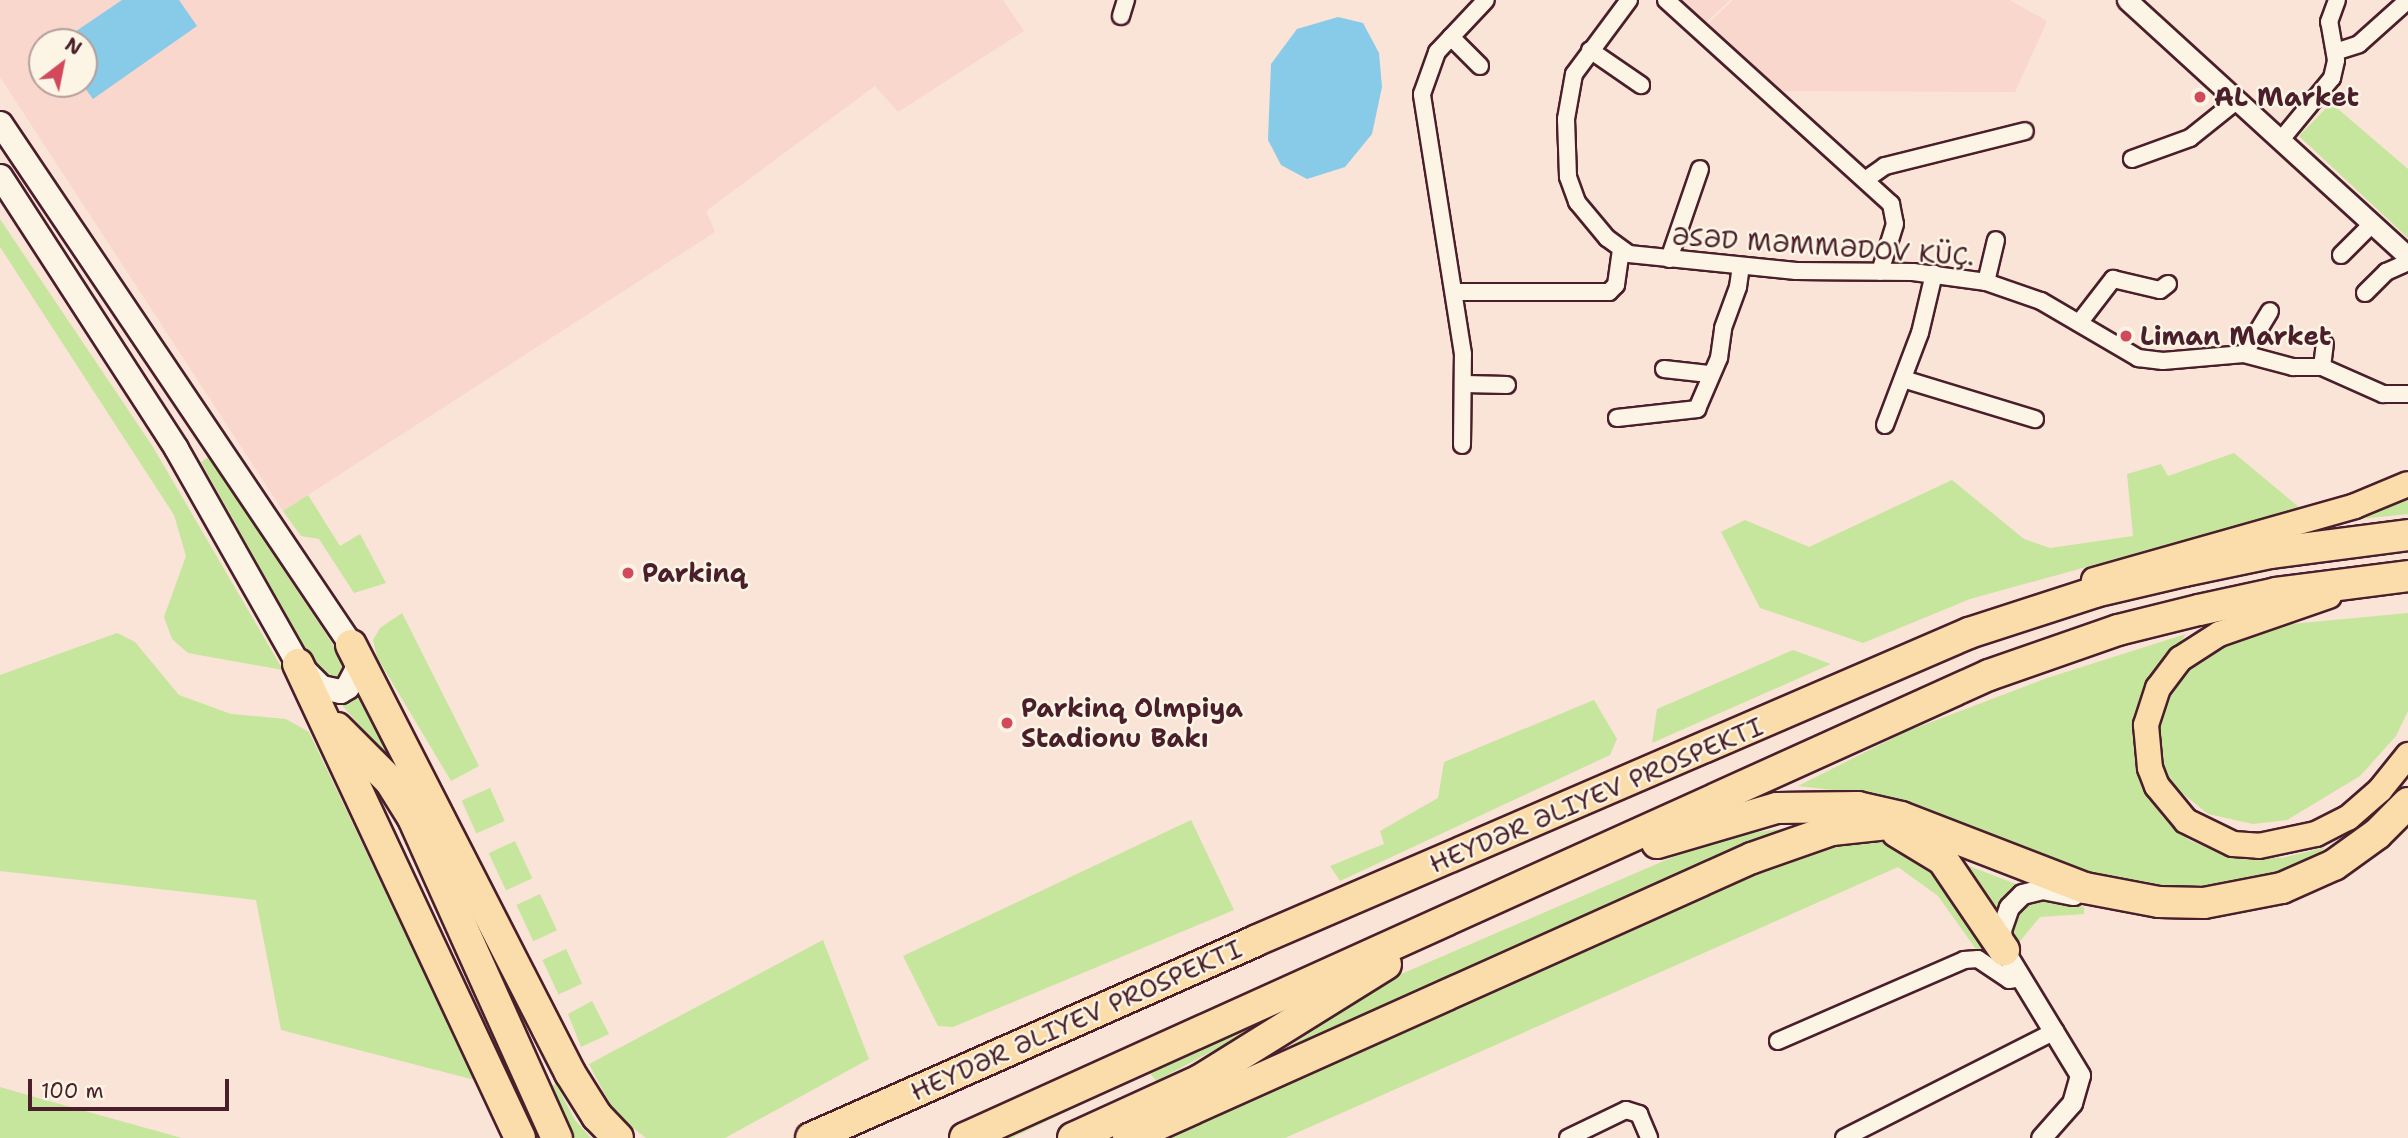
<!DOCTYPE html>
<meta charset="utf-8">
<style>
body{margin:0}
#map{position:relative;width:2408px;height:1138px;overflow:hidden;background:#fae3d7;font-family:"Shantell Sans",sans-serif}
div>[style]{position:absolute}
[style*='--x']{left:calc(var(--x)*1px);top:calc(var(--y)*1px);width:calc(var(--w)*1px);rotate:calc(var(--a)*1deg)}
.built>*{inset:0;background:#f9d7cd}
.green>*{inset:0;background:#c6e69e;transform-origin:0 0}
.water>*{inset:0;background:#87cbe8}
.roads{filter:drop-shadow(2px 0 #4a1f2b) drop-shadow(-2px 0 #4a1f2b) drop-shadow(0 2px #4a1f2b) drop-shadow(0 -2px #4a1f2b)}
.minor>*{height:16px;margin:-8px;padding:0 8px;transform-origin:8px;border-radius:8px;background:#fcf5e5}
.tertiary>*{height:19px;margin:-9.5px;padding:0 9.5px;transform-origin:9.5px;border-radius:9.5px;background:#fcf5e5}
.secondary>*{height:23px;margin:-11.5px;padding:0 11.5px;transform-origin:11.5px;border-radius:11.5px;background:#fcf5e5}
.primary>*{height:24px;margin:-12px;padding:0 12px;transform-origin:12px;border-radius:12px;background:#faddab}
.motorway>*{height:30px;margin:-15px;padding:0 15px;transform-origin:15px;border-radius:15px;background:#faddab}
.dots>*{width:19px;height:19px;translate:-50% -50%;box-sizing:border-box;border:4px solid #fcf5e5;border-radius:50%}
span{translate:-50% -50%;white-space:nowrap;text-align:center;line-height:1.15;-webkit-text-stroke:5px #fcf5e5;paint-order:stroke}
.poi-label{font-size:26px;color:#4a1f2b;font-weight:700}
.left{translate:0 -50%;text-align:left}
.street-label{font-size:26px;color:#4a1f2b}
.north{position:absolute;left:28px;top:28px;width:70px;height:70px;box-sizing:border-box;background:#fcf5e5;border:2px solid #b59f9b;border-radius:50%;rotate:32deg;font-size:19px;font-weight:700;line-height:28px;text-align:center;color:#4a1f2b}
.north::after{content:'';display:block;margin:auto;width:24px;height:32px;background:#d1495b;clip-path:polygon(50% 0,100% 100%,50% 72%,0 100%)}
.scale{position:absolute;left:28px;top:1079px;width:201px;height:32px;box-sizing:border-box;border:4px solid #4a1f2b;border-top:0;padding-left:9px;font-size:21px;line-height:24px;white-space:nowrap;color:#4a1f2b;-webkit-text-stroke:5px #fcf5e5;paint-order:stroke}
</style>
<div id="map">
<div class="built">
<i style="clip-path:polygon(evenodd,0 0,1003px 0,1024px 31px,898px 112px,875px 86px,706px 211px,715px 232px,283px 511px,0 77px,0 0,42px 42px,84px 42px,84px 84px,42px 84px,42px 42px)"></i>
<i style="clip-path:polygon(1676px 0,1730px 0,1703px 25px)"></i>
<i style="clip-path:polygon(1733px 0,2009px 0,2047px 21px,2015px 92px,1773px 91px,1705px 27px)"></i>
</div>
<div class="green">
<i style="clip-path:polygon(2331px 103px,2408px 169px,2408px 238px,2299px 136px)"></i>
<i style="clip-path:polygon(0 219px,153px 447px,283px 670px,188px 653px,172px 639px,164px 617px,186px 556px,174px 515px,0 247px)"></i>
<i style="clip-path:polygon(2234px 453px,2300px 508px,1970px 599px,1863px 643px,1760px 608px,1721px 532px,1745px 520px,1809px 547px,1952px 480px,2024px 539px,2050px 548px,2133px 536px,2127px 474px,2161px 464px,2168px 476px)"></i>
<i style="clip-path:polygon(209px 457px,347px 666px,343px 680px,321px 677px,201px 462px)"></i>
<i style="clip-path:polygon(308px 495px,340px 546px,360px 534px,386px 583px,354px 593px,319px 539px,301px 536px,283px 511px)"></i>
<i style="clip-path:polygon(2408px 497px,2408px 514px,2360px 519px)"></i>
<i style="clip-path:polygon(402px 613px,479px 766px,451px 781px,377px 657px,373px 640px,380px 628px)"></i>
<i style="clip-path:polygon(2408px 613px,2408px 711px,2396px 736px,2360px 776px,2287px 820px,2253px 824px,2208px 814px,2173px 786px,2159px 761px,2155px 733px,2163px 698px,2184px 670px,2210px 650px,2269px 626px)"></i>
<i style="clip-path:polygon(117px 633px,135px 642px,179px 695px,231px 714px,286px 719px,309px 732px,475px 1080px,281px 1030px,256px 900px,0 871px,0 675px)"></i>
<i style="clip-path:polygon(2186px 634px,2141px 700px,2134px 749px,2136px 768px,2162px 816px,2189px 840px,2228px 856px,2282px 858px,2326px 847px,2297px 870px,2218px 888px,2151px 887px,2084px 877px,1921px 807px,1859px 793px,1798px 786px,1905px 732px,2047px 678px)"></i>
<i style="clip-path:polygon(1793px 650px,1831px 664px,1652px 743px,1657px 709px)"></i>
<i style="clip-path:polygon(364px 688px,419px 792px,340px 703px)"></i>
<i style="clip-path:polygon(1594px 700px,1617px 739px,1610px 755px,1340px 881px,1330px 866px,1384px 844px,1380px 831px,1438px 798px,1444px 762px)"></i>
<i style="left:490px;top:788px;width:36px;height:31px;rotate:66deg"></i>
<i style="clip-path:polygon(1191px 820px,1234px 910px,953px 1027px,938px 1026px,903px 956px)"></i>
<i style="clip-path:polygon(1815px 824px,1278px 1054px,1392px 978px,1717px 838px)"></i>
<i style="clip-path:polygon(1863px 838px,1895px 843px,1947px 882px,2000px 957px,1978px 952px,1938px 896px,1898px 867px,1285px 1138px,1166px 1138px,1800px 852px)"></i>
<i style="left:515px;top:841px;width:41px;height:29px;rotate:65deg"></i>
<i style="clip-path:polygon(1951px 859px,2021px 886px,2008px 894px,1996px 913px)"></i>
<i style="left:540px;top:894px;width:40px;height:26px;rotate:65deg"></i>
<i style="clip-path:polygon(2033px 898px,2084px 907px,2084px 914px,2040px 917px,2015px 947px,2012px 928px,2020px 905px)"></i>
<i style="clip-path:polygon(823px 940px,869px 1059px,725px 1138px,646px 1138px,615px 1114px,589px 1064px)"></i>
<i style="left:566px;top:949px;width:38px;height:26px;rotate:65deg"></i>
<i style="clip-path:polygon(1316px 984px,1248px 1032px,1156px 1081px,1149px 1072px,1012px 1138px,985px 1138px)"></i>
<i style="clip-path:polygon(592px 1001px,609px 1034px,581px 1047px,568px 1014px)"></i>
<i style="clip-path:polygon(556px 1084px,575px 1120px,591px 1138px,570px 1138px,545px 1089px)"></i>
<i style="clip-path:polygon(0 1087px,31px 1096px,182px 1138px,0 1138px)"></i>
</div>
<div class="water">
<i style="clip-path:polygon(122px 0,179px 0,197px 26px,93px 99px,82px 84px,84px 42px,60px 42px)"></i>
<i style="clip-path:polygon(1338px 17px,1363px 23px,1379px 53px,1382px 87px,1372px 134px,1345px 167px,1307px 179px,1281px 165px,1268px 140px,1271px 64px,1297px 29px)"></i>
</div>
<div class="roads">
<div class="minor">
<i style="--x:1629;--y:0;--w:92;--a:126.6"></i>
<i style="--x:1574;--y:74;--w:46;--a:100.1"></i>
<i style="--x:1566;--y:119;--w:58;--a:88"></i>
<i style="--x:1568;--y:177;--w:27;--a:70"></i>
<i style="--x:1577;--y:202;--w:47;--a:50.2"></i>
<i style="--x:1607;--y:238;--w:27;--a:36"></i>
<i style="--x:1629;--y:254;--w:168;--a:5.8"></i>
<i style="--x:1796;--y:271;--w:117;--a:0.5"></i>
<i style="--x:1913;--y:272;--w:74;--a:7.8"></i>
<i style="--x:1986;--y:282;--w:58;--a:19.1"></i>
<i style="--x:2041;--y:301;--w:113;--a:30.4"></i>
<i style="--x:2138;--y:358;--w:25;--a:7"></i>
<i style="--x:2163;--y:361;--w:81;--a:-4.9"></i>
<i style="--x:2244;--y:354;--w:51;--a:14.9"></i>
<i style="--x:2293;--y:367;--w:29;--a:0"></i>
<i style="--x:2322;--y:367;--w:67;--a:23.9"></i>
<i style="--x:2383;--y:394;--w:25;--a:0"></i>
<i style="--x:1666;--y:0;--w:304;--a:42.2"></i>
<i style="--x:1891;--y:204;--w:20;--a:79"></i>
<i style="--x:1895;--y:224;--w:50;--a:107.4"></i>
<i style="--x:1121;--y:16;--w:17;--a:-73"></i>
<i style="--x:1451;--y:37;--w:41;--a:45"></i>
<i style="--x:1590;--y:50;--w:62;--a:34.5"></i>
<i style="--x:2335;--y:52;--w:25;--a:-18"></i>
<i style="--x:2359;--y:44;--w:66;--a:-41.9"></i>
<i style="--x:2280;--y:141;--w:82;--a:-50.5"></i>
<i style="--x:2332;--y:78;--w:18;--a:-77"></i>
<i style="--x:2336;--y:60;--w:39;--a:-100"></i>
<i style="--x:2329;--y:22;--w:23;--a:-70"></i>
<i style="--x:2132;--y:159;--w:62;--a:-19.9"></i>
<i style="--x:2190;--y:138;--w:58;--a:-38.7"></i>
<i style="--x:1865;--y:180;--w:24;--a:-35"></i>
<i style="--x:1885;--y:166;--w:144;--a:-14"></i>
<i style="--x:2341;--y:255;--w:42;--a:-45"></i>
<i style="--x:1669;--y:259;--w:95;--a:-71"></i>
<i style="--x:1986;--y:282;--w:43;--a:-76.6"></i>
<i style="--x:1455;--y:292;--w:154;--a:0"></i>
<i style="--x:1609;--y:292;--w:10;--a:-45"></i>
<i style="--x:1616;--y:285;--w:36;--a:-82"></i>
<i style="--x:2365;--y:293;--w:30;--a:-45"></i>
<i style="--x:2386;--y:272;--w:24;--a:-24"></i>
<i style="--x:2079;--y:323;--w:56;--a:-52.3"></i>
<i style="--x:2113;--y:279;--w:48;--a:13.2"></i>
<i style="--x:2160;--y:290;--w:10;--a:-37"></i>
<i style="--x:2244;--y:354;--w:50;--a:-58.8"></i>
<i style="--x:2322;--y:367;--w:23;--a:-83"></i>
<i style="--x:1664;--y:369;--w:45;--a:6.3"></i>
<i style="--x:1903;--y:379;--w:138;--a:16.9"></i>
<i style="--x:1465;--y:384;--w:42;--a:1.4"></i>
<i style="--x:1617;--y:418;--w:81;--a:-6.4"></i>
<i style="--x:1697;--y:409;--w:56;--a:-66.7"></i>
<i style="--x:1719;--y:358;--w:30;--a:-82"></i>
<i style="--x:1723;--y:328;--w:44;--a:-69.9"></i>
<i style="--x:1738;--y:287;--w:21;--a:-82"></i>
<i style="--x:1885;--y:425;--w:98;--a:-69.2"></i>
<i style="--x:1920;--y:333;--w:61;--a:-76.7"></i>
<i style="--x:1462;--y:445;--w:91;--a:-89.4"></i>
<i style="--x:1463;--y:354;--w:263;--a:-99"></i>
<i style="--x:1422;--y:94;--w:45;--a:-70.3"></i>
<i style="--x:1437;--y:52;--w:71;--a:-46.7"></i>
<i style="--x:1778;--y:1041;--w:203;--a:-23.5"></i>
<i style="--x:1964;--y:960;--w:14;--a:-4"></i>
<i style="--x:1978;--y:959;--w:37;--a:34"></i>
<i style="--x:2009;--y:980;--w:12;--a:-9"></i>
<i style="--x:1568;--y:1138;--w:64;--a:-25.8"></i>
<i style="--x:1626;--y:1110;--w:14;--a:17"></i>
<i style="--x:1639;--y:1114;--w:26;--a:67"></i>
<i style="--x:1844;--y:1138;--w:237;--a:-26.9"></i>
</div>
<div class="tertiary">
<i style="--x:2127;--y:0;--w:381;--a:42.4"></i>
<i style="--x:2041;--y:1138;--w:47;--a:-48.5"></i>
<i style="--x:2072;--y:1103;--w:29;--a:-74"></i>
<i style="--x:2080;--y:1075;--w:146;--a:-121.3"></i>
<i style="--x:2004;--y:950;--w:20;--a:-99"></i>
<i style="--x:2001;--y:930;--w:24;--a:-71"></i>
<i style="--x:2009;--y:907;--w:18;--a:-45"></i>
<i style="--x:2022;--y:894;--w:21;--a:-14"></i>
<i style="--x:2042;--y:889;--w:32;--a:11"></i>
</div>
<div class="secondary">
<i style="--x:0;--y:123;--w:629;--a:56.08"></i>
<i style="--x:351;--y:645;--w:24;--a:75"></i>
<i style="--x:357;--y:668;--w:21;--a:118"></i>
<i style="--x:347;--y:687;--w:8;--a:150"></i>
<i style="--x:340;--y:691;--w:19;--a:-168"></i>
<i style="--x:321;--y:687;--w:33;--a:-135"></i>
<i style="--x:298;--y:664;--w:248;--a:-119.5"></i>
<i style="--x:176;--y:448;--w:324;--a:-122.9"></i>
</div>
<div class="primary">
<i style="--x:2094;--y:580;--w:271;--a:-15.8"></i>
<i style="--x:2355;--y:506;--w:57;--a:-22.5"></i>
<i style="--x:2329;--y:596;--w:116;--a:160.9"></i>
<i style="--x:2219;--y:634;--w:46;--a:147.3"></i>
<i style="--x:2180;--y:659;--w:36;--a:127"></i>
<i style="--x:2158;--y:688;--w:39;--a:108"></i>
<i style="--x:2146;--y:725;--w:43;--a:84.7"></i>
<i style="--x:2150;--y:768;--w:19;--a:69"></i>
<i style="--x:2157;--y:786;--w:45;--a:50.4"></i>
<i style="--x:2186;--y:821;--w:52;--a:26.1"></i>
<i style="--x:2233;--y:844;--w:26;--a:4"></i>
<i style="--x:2259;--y:846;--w:58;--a:-11.9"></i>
<i style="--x:2316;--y:834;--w:36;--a:-27"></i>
<i style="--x:2348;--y:818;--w:43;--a:-41.2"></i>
<i style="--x:2380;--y:790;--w:45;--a:-51.3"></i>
</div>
<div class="motorway">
<i style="--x:351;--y:645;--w:481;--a:62.9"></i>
<i style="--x:570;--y:1073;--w:51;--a:57.9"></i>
<i style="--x:597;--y:1116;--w:30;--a:46"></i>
<i style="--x:298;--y:664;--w:523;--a:64.9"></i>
<i style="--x:337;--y:728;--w:75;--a:45"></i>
<i style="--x:390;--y:781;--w:44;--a:58.1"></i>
<i style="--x:413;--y:818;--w:351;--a:65.8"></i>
<i style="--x:1897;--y:832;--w:54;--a:31.3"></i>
<i style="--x:1943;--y:860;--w:109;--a:55.9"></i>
<i style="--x:1657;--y:843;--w:125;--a:-16.3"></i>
<i style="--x:1777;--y:808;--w:81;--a:-0.7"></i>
<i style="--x:1858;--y:807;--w:44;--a:13.1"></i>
<i style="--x:1901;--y:817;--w:197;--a:21.1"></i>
<i style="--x:2085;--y:888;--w:75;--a:10.7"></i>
<i style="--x:2159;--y:902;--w:45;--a:1.3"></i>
<i style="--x:2204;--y:903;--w:79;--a:-10.9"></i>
<i style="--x:2282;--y:888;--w:57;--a:-23.9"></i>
<i style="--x:2334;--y:865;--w:53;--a:-35.8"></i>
<i style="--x:2377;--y:834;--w:44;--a:-45"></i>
<i style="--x:811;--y:1138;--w:486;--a:-23.9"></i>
<i style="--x:1255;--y:941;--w:778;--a:-23.33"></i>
<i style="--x:1969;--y:633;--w:133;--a:-18"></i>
<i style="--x:2095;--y:592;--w:91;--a:-13.3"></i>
<i style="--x:2184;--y:571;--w:88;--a:-11.8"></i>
<i style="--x:2270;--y:553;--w:139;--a:-7.4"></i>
<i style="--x:965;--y:1138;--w:1124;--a:-24.33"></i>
<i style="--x:1989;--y:675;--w:137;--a:-19.2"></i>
<i style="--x:2118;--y:630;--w:83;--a:-13.9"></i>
<i style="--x:2199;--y:610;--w:79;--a:-12.4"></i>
<i style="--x:2276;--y:593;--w:133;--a:-7.3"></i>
<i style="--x:1073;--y:1138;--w:140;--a:-24.5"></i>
<i style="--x:1200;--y:1080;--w:219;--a:-31.9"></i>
<i style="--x:1128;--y:1138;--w:684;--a:-24.17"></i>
<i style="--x:1752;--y:858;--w:85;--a:-19.3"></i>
<i style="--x:1832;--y:830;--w:56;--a:-6.1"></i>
</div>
</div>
<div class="dots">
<i style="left:2200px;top:97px;background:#d1495b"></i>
<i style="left:2126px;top:336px;background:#d1495b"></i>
<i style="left:628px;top:573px;background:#d1495b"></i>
<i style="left:1007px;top:723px;background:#d1495b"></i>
</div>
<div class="poi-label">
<span class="left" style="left:2214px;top:97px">AL Market</span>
<span class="left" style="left:2140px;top:336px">Liman Market</span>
<span class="left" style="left:642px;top:573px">Parkinq</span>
<span class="left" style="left:1021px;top:723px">Parkinq Olmpiya<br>Stadionu Bakı</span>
</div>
<div class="street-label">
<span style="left:1823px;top:246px;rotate:4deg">ƏSƏD MƏMMƏDOV KÜÇ.</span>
<span style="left:1596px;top:795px;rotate:-23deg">HEYDƏR ƏLIYEV PROSPEKTI</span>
<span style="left:1076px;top:1020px;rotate:-24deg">HEYDƏR ƏLIYEV PROSPEKTI</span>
</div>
<div class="north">N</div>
<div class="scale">100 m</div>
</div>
